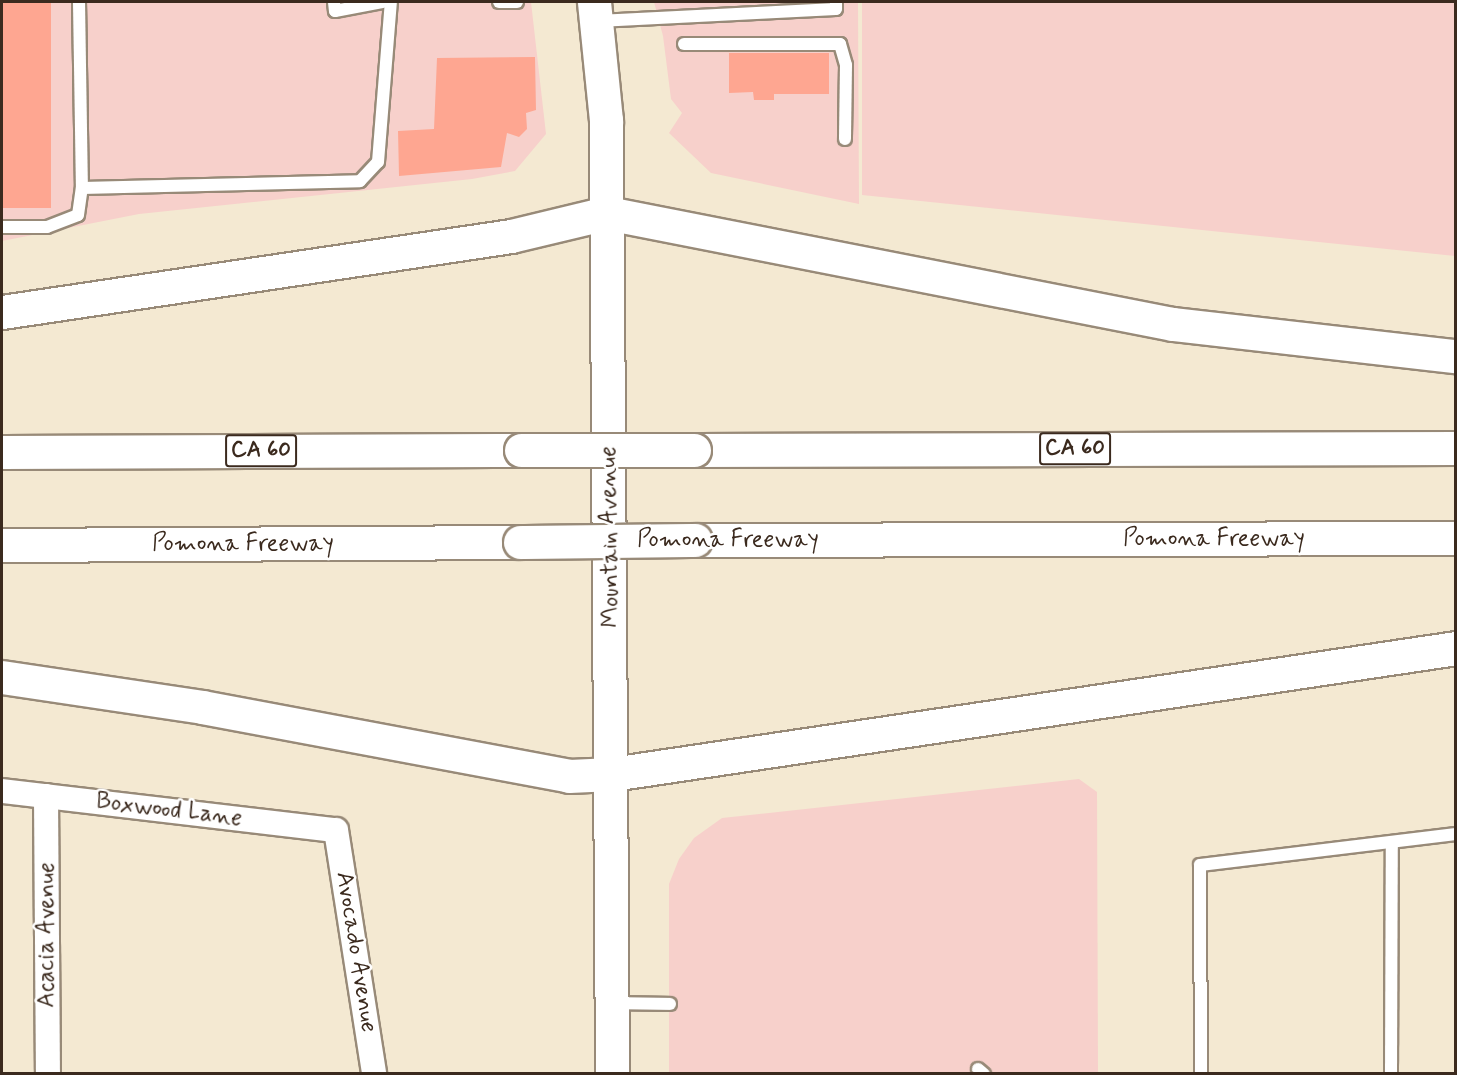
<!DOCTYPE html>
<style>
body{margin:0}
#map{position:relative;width:1457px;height:1075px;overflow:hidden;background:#f4e9d2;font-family:Mynerve,sans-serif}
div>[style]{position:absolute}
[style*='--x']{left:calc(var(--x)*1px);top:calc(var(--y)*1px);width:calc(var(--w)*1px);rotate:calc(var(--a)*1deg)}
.built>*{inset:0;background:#f7d0cb}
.building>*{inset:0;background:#fea691;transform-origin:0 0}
.roads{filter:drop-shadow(2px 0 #988a78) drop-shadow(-2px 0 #988a78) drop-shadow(0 2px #988a78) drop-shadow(0 -2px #988a78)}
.service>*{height:12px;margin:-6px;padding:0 6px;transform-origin:6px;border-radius:6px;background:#fff}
.minor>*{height:24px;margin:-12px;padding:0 12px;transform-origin:12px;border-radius:12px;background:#fff}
.secondary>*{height:33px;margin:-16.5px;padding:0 16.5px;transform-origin:16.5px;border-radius:16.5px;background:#fff}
.motorway>*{height:33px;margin:-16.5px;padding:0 16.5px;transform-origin:16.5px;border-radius:16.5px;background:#fff}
.bridges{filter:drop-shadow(2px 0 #988a78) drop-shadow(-2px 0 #988a78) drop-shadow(0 2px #988a78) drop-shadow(0 -2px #988a78)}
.motorway-bridge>*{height:33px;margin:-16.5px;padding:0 16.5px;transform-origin:16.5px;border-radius:16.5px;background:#fff}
span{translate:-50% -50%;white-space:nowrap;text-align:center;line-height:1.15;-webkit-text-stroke:5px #fff;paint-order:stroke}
.shield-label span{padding:2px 4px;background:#fff;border:2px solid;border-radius:4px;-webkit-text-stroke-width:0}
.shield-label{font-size:22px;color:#3b2a1e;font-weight:700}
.street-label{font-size:24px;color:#3b2a1e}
.frame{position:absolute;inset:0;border:3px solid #3b2a1e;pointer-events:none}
</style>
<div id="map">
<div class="built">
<i style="clip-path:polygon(2px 2px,531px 2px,546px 134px,515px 171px,472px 179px,139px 214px,2px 241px)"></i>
<i style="clip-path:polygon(654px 2px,858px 2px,859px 204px,711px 173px,669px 133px,682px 113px,671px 99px,663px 36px)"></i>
<i style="clip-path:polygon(862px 2px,1455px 2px,1455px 256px,862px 195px)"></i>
<i style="clip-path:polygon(1079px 779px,1097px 792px,1098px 1073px,669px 1074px,669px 884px,679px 859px,694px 838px,722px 818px)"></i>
</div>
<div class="building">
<i style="left:2px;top:2px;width:49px;height:206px"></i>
<i style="clip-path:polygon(729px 53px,829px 53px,829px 94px,774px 94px,774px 100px,754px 100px,753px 92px,729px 93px)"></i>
<i style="clip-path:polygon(535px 57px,536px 110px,526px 113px,527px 129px,519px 137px,507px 133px,501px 167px,399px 176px,398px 131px,434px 129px,437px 58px)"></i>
</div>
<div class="roads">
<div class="service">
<i style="--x:79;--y:2;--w:186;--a:89.1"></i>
<i style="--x:82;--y:188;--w:278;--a:-1.4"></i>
<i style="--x:360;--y:181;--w:26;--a:-47"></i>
<i style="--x:378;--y:162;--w:161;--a:-85.4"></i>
<i style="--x:334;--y:2;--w:9;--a:84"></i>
<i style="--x:335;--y:11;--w:48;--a:-10.8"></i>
<i style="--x:499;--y:2;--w:18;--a:0"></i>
<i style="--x:598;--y:21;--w:238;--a:-2.9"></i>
<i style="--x:836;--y:9;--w:7;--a:-90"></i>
<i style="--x:684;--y:44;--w:156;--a:0"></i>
<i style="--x:840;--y:44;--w:22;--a:74"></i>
<i style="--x:846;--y:65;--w:74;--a:90.8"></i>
<i style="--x:2;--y:227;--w:45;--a:0"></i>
<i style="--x:47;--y:227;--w:33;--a:-21"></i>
<i style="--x:78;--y:215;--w:27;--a:-82"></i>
<i style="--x:613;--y:1003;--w:57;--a:1"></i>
<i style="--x:978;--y:1069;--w:8;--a:40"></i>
<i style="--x:1201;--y:1074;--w:209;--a:-90.3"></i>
<i style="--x:1200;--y:865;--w:258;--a:-6.9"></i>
<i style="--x:1391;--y:1074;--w:232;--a:-89.8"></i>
</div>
<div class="minor">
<i style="--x:2;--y:791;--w:336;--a:6.7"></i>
<i style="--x:336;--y:830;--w:247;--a:81.1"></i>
<i style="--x:46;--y:796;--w:278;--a:89.6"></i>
</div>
<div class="secondary">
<i style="--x:594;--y:2;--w:119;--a:84.2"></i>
<i style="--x:606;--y:120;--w:954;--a:89.64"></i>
</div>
<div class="motorway">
<i style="--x:2;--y:312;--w:515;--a:-8.49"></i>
<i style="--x:511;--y:236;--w:99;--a:-13.5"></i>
<i style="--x:607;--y:213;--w:577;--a:11.1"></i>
<i style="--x:1173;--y:324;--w:285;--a:6.5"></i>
<i style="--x:694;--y:450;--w:762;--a:-0.15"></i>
<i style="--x:2;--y:452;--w:519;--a:-0.22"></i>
<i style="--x:695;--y:540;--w:761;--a:-0.15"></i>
<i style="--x:2;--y:545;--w:518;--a:-0.33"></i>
<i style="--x:2;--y:677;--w:202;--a:8.5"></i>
<i style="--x:202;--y:707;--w:373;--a:10.6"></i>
<i style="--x:569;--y:776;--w:43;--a:-2.7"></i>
<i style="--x:612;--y:774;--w:853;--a:-8.49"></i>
</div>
</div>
<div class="bridges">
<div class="motorway-bridge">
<i style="--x:521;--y:450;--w:173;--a:0"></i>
<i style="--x:520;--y:542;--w:175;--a:-0.7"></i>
</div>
</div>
<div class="shield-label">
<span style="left:1075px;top:449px">CA 60</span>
<span style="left:261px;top:451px">CA 60</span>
</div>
<div class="street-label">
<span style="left:610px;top:537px;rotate:-91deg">Mountain Avenue</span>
<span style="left:1214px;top:539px">Pomona Freeway</span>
<span style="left:728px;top:540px">Pomona Freeway</span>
<span style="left:243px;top:544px">Pomona Freeway</span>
<span style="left:169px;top:810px;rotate:7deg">Boxwood Lane</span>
<span style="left:47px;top:935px;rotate:-90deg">Acacia Avenue</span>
<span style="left:356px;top:952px;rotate:81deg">Avocado Avenue</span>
</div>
<div class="frame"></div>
</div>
